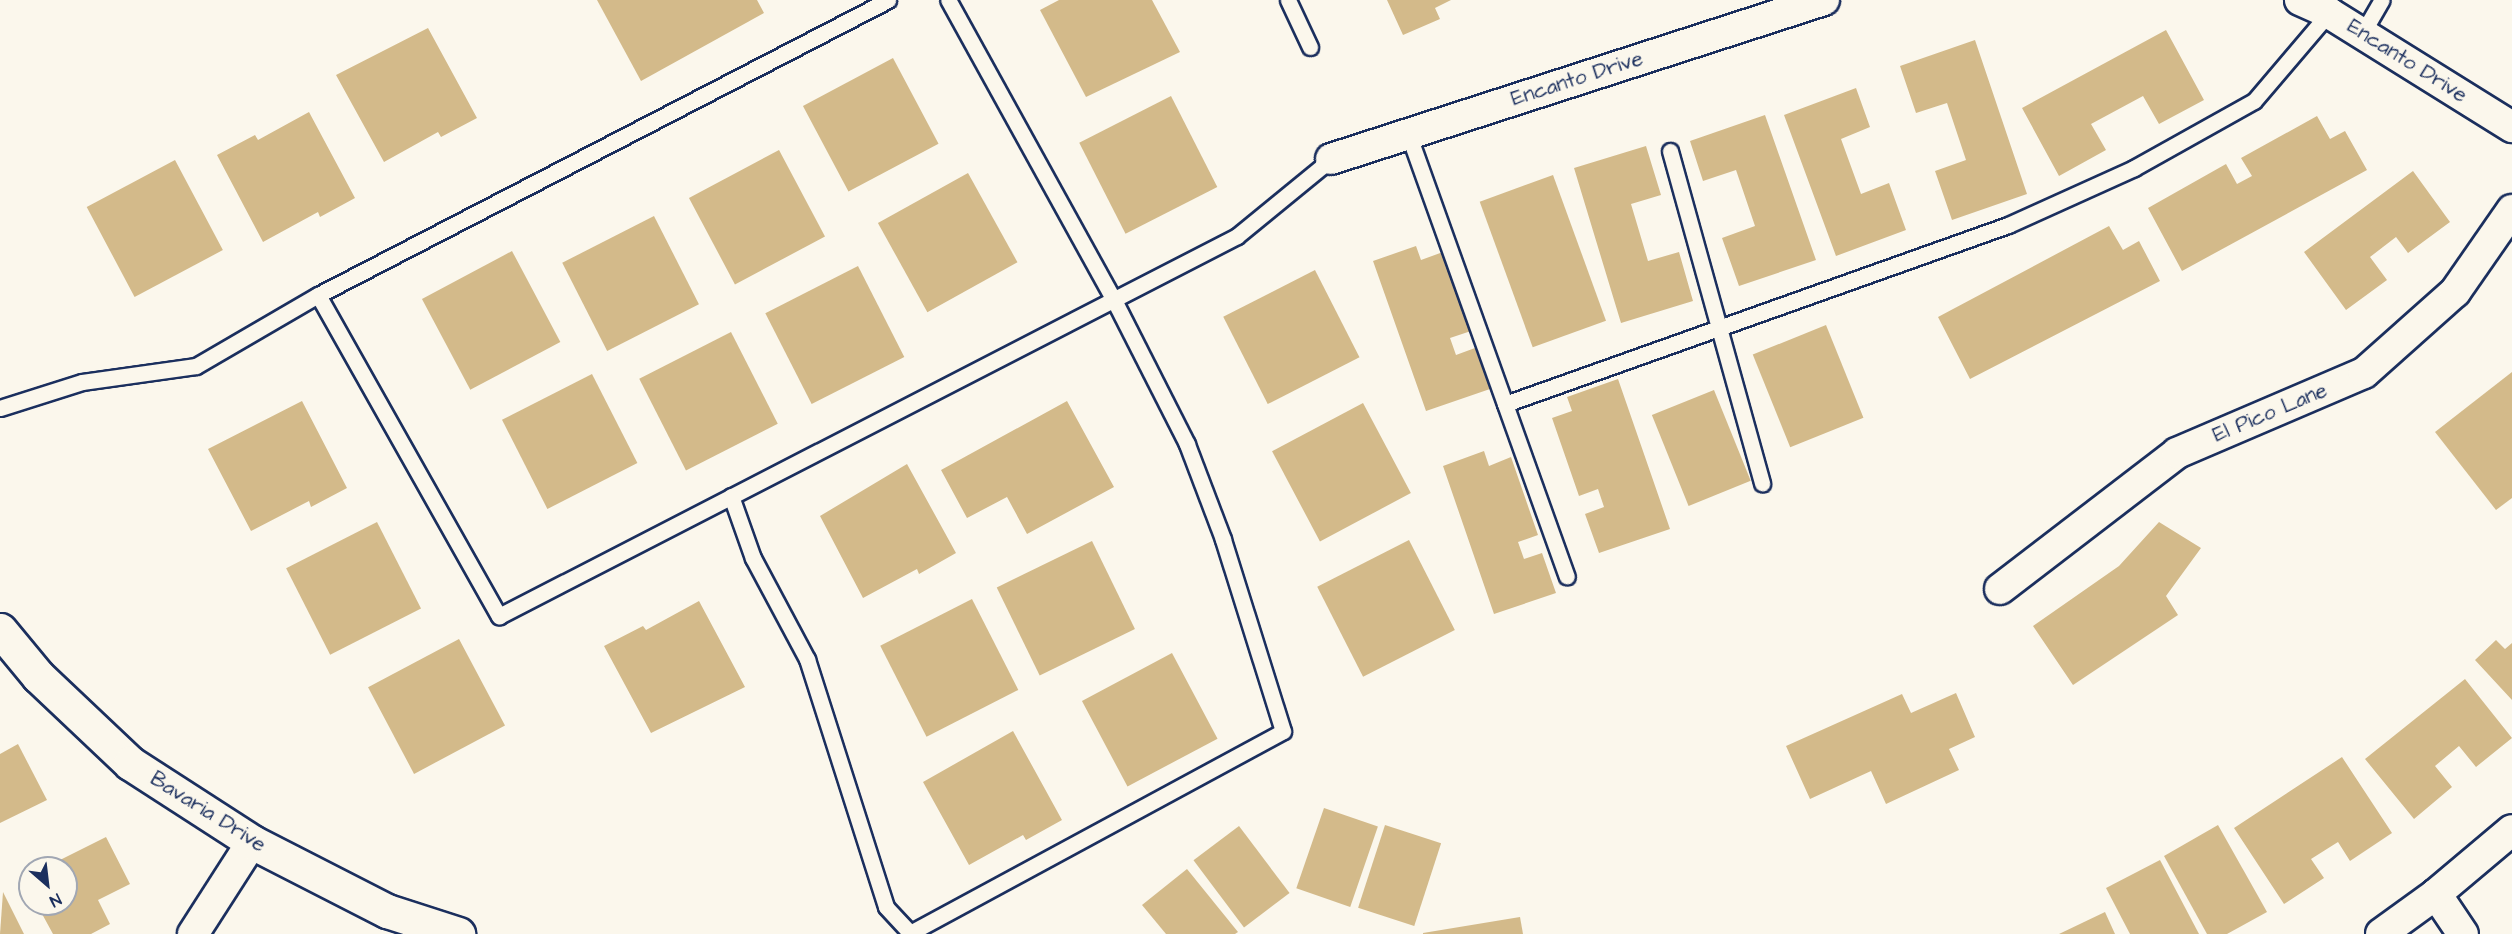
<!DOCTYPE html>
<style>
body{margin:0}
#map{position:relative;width:2512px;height:934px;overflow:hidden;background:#fbf7ec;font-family:"Architects Daughter",sans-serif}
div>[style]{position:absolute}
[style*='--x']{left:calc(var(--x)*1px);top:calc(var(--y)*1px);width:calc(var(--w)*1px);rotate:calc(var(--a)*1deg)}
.building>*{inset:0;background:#d3ba8a;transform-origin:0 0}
.roads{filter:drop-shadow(2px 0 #1b2f5e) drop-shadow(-2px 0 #1b2f5e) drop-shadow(0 2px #1b2f5e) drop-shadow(0 -2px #1b2f5e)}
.service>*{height:15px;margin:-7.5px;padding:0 7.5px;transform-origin:7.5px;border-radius:7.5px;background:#fbf7ec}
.minor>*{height:30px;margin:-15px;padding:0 15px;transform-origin:15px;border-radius:15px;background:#fbf7ec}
.tertiary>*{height:33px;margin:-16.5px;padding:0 16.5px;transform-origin:16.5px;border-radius:16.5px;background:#fbf7ec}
span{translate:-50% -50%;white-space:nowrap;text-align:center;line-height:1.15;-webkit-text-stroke:4.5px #fbf7ec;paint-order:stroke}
.street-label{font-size:21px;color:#1b2f5e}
.north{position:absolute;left:18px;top:856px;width:60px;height:60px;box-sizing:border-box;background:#fbf7ec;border:2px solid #a1a7b3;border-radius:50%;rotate:152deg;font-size:16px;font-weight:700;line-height:24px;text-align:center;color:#1b2f5e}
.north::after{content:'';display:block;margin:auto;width:21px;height:27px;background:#1b2f5e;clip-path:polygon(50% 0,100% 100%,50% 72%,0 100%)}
</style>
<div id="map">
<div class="building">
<i style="clip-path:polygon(597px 0,757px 0,764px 13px,641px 81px)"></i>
<i style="clip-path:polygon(1059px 0,1152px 0,1180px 52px,1086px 97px,1040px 10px)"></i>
<i style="clip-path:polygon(1387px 0,1451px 0,1435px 8px,1440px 19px,1403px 35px)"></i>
<i style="clip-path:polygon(428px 28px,477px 118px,441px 137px,438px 132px,384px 162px,336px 75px)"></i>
<i style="clip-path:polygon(2166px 30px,2204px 100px,2159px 124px,2143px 96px,2091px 124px,2106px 150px,2059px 176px,2022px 108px)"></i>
<i style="clip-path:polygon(1975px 40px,2027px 194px,1952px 220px,1935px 171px,1966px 160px,1947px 103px,1916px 113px,1900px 66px)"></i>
<i style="left:893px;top:58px;width:97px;height:102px;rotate:62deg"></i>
<i style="clip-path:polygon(1856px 88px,1870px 127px,1841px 139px,1861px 194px,1889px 183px,1906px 230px,1836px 256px,1784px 115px)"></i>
<i style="left:1171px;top:96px;width:102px;height:103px;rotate:63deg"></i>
<i style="clip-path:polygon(309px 112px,355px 198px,320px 217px,318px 212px,263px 242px,217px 155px,255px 135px,258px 140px)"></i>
<i style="clip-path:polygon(1765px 115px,1816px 260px,1739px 286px,1722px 238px,1755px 226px,1736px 170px,1703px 181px,1690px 141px)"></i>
<i style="clip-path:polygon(2317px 116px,2330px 139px,2345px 131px,2367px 170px,2182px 271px,2148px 208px,2226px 164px,2237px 184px,2252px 176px,2241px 158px)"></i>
<i style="clip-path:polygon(1646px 146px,1661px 195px,1631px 204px,1648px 261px,1679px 252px,1693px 301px,1621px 323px,1574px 168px)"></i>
<i style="left:779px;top:150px;width:98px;height:102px;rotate:62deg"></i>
<i style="left:175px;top:160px;width:102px;height:100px;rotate:62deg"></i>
<i style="clip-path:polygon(2413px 171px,2450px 222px,2408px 253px,2396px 237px,2370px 257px,2387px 280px,2346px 310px,2304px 252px)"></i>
<i style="left:968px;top:173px;width:102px;height:103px;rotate:61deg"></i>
<i style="left:1553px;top:175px;width:155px;height:78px;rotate:70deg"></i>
<i style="left:654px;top:216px;width:99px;height:103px;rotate:63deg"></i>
<i style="clip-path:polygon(2109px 226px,2123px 250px,2139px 241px,2160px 281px,1970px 379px,1938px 317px)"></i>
<i style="clip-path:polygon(1416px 246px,1421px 260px,1443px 252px,1471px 331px,1450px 338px,1456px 355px,1475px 348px,1490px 389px,1426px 411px,1373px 261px)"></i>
<i style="left:512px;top:251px;width:103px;height:102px;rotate:62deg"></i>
<i style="left:858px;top:266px;width:102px;height:104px;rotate:63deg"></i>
<i style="left:1315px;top:270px;width:98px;height:103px;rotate:63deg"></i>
<i style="left:1826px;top:325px;width:100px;height:79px;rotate:68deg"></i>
<i style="left:731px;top:332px;width:103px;height:103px;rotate:63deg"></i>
<i style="clip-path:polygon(2512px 372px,2512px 498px,2496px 510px,2435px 432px)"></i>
<i style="left:592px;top:374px;width:100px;height:101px;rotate:63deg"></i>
<i style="clip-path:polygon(1618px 379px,1670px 529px,1599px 553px,1585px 514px,1604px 507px,1598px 489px,1579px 496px,1552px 418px,1572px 411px,1567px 397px)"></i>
<i style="left:1714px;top:390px;width:98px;height:67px;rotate:68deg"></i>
<i style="clip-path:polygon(302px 401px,347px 488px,311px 507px,309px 501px,251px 531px,208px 449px)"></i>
<i style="clip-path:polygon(1067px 401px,1114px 487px,1027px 534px,1007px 497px,967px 518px,941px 470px)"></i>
<i style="left:1363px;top:403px;width:102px;height:103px;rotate:62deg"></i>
<i style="clip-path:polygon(1484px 451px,1489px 466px,1511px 457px,1538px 535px,1518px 542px,1524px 559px,1542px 553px,1556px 593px,1494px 614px,1443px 466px)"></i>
<i style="clip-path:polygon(907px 464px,956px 553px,919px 574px,917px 569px,863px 598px,820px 516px)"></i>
<i style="left:377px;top:522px;width:97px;height:102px;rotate:63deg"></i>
<i style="clip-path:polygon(2159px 522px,2201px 548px,2166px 596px,2178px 615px,2073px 685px,2033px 626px,2119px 566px)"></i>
<i style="left:1409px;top:540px;width:101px;height:103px;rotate:63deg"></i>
<i style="left:1092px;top:541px;width:98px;height:106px;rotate:64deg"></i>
<i style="left:972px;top:599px;width:102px;height:103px;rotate:63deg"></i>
<i style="clip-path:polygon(699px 601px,745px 687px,651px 733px,604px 646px,643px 626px,646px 630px)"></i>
<i style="left:459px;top:639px;width:98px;height:103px;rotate:62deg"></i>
<i style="clip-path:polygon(2496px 640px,2505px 649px,2512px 643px,2512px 700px,2475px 660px)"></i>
<i style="left:1172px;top:653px;width:97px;height:102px;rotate:62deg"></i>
<i style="clip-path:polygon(2465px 679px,2512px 738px,2476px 767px,2459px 746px,2435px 766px,2452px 787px,2414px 819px,2365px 759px)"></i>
<i style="clip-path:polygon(1956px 693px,1975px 737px,1949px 749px,1959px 770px,1886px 804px,1871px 771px,1810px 799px,1786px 746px,1902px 694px,1911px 713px)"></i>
<i style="clip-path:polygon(1013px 731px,1062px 820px,1026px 840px,1023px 835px,969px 865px,923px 782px)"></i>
<i style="clip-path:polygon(18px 744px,47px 800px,0 823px,0 754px)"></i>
<i style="clip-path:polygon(2342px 757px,2392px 833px,2350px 861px,2338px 842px,2311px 859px,2324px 878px,2284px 904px,2234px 828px)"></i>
<i style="left:1324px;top:808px;width:57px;height:85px;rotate:19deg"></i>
<i style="left:1385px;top:825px;width:59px;height:87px;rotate:18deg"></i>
<i style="clip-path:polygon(2218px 825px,2267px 912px,2227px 934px,2207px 934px,2164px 856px)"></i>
<i style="left:1239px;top:826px;width:84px;height:57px;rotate:53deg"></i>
<i style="clip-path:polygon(106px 837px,130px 884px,98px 900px,110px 924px,91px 934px,53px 934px,41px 912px,66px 904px,66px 868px,50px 865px)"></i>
<i style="clip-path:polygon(2160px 860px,2199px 934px,2130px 934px,2106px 888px)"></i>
<i style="clip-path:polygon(1187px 869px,1238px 932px,1235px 934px,1166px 934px,1142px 905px)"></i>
<i style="clip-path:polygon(3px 892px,24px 934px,0 934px)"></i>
<i style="clip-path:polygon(2105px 912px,2115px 934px,2059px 934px)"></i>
<i style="clip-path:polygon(1520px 917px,1523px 934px,1423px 934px,1423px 933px)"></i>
</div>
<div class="roads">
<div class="service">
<i style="--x:1288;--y:0;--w:52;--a:64.9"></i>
<i style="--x:2362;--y:34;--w:39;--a:-60"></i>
<i style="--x:1408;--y:133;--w:471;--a:70.3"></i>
<i style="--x:1670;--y:151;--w:345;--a:74.5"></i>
<i style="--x:318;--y:295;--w:369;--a:60.6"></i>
<i style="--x:499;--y:616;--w:830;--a:-27.24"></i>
<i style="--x:1237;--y:236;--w:122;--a:-39.3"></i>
<i style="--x:1505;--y:404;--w:534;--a:-19.59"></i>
<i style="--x:2008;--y:225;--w:138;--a:-24.3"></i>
<i style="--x:2134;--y:168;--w:137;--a:-29.2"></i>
<i style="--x:2254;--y:101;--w:116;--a:-49.6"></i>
<i style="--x:0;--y:408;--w:86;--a:-17.6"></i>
<i style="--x:82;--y:382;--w:115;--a:-8"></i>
<i style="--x:196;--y:366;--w:141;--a:-30.2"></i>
<i style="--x:318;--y:295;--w:642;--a:-27.36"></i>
<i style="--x:731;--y:496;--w:66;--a:70.5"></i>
<i style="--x:753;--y:558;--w:115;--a:61.9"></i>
<i style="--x:807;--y:659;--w:260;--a:72.3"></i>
<i style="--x:886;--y:907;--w:35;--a:47"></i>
<i style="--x:910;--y:933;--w:424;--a:-28.4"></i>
<i style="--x:1283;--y:731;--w:201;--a:-107.4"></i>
<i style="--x:1223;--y:539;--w:102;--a:-110.8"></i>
<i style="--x:1187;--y:444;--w:159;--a:-116.9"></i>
<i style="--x:1115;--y:302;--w:345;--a:-118.9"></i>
</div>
<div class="minor">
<i style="--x:2300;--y:0;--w:32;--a:24"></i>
<i style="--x:2329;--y:13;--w:216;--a:31.9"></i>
<i style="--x:1331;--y:159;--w:518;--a:-17.88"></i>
<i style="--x:2000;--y:589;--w:223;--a:-37.5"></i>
<i style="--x:2177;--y:453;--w:203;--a:-23.2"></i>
<i style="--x:2364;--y:373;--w:122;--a:-41.7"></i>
<i style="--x:2455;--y:292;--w:100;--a:-55.2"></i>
<i style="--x:2436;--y:894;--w:48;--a:56"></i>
<i style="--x:193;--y:934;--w:109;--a:-57.3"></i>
<i style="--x:2381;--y:934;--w:68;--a:-36"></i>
<i style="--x:2436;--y:894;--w:99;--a:-40.1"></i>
</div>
<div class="tertiary">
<i style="--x:0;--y:630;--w:60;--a:50.4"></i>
<i style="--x:38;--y:676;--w:127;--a:43.4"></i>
<i style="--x:130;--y:763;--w:145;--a:32.9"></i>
<i style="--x:252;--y:842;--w:152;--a:27.1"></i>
<i style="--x:387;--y:911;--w:75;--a:17.9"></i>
</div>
</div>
<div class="street-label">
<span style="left:2407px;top:61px;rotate:32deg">Encanto Drive</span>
<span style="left:1577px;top:79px;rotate:-18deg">Encanto Drive</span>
<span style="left:2270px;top:413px;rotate:-23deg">El Pico Lane</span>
<span style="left:208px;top:812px;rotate:32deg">Bavaria Drive</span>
</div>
<div class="north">N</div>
</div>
